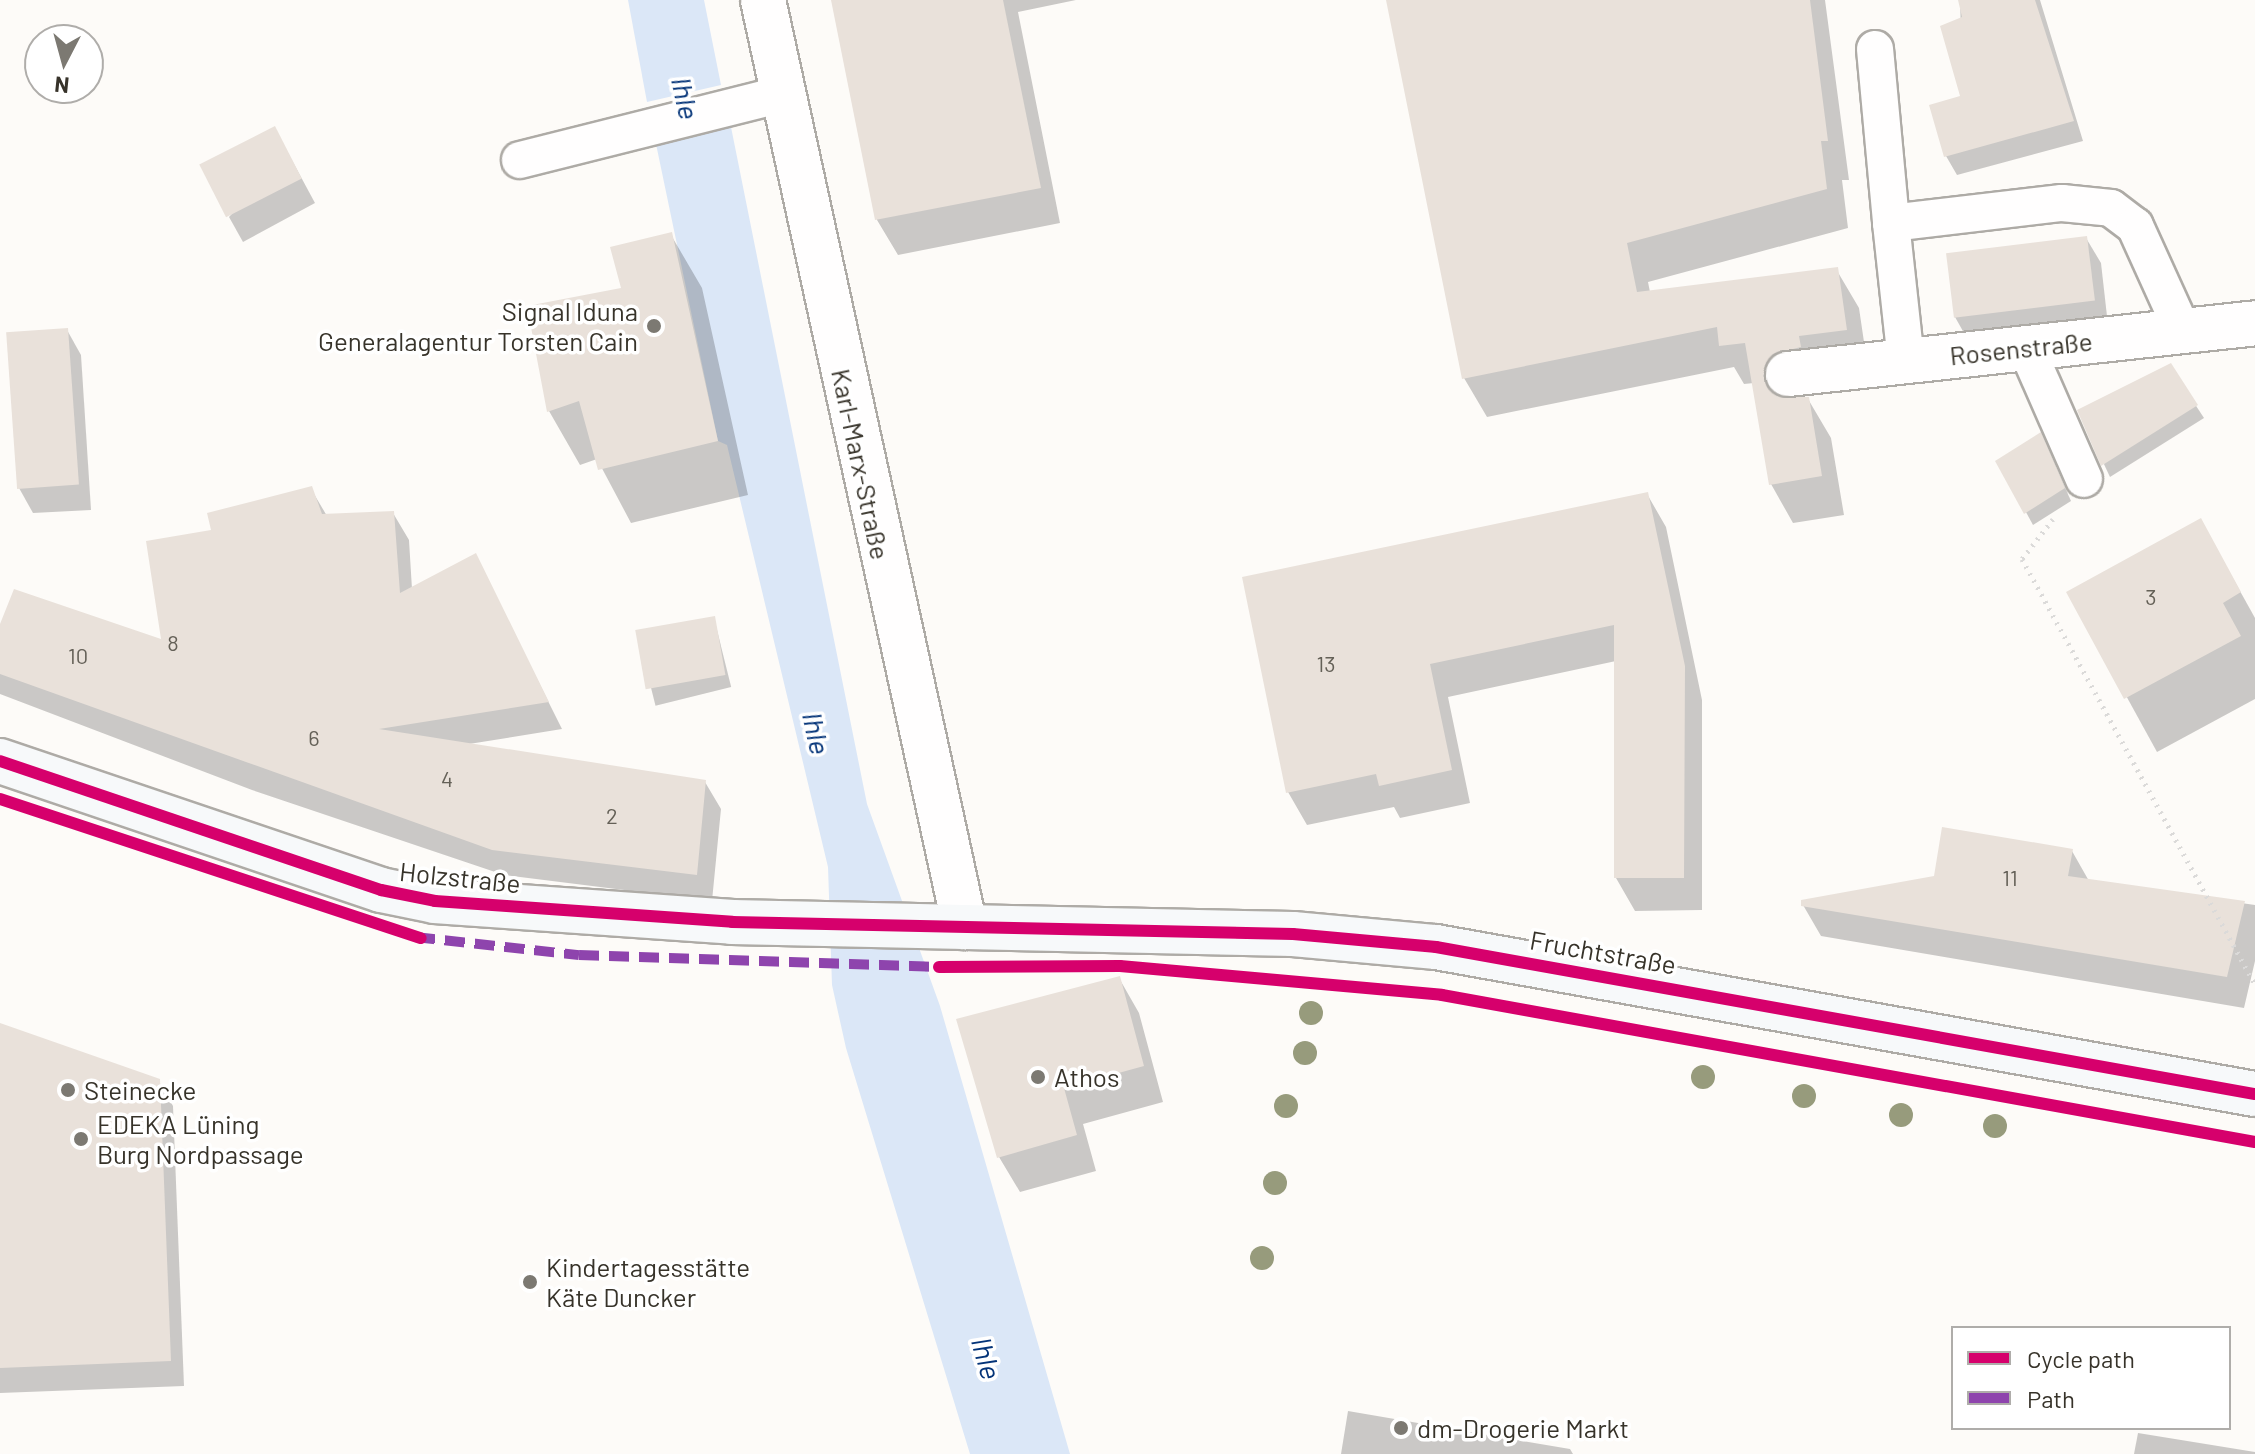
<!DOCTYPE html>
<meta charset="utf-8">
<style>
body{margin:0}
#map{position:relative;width:2255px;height:1454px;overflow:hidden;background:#fdfbf8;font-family:Barlow,sans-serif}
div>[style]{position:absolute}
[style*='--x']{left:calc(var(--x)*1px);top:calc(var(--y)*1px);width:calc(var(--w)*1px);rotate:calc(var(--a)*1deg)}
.water>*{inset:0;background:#dbe7f7}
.shadow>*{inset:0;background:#0003;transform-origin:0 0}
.building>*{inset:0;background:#e9e1da;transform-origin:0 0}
.path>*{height:5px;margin-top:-2.5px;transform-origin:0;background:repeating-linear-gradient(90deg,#dbdad9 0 2px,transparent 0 8px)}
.roads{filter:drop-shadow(2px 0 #aeaba6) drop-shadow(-2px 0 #aeaba6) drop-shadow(0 2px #aeaba6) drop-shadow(0 -2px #aeaba6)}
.lane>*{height:36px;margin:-18px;padding:0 18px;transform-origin:18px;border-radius:18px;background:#fffefe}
.street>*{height:44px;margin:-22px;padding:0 22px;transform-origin:22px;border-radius:22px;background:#fffefe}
.secondary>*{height:44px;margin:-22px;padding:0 22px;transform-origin:22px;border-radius:22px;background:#f7f9fa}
.quiet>*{height:10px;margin-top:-5px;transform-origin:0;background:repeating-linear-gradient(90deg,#8e44ad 0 20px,transparent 0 30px)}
.cycleway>*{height:12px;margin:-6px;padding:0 6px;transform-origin:6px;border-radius:6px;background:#d6006c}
.trees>*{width:24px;height:24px;margin:-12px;border-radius:50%;background:#979b7c}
.dots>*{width:22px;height:22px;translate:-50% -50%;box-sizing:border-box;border:4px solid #fff;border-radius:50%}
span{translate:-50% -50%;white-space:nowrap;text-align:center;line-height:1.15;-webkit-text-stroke:7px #fff;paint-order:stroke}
.number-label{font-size:22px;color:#646057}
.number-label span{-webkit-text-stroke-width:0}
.poi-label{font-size:26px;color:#37332a}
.right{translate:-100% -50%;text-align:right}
.left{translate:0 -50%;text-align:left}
.street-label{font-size:26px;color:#37332a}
.water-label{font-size:28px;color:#033378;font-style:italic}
.legend{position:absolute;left:1951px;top:1326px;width:280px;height:104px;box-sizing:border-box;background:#fff;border:2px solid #afadaa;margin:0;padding:10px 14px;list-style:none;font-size:24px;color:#37332a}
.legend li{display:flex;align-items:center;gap:16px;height:40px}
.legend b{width:40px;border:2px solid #afadaa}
.north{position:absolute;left:24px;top:24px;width:80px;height:80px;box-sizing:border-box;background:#fff;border:2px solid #afadaa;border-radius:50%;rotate:186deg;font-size:22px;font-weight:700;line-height:32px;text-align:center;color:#37332a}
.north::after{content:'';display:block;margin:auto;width:28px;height:36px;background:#7c7972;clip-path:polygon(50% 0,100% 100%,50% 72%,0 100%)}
</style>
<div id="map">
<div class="water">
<i style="clip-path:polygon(628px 0,704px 0,721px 85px,647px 102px)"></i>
<i style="clip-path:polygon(731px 127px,867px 804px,940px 1006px,1070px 1454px,970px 1454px,846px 1048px,832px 985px,828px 867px,727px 445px,718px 441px,656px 144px)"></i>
</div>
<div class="shadow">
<i style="clip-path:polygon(836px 0,1076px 0,1018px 12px,1060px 223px,898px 255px,877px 220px)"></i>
<i style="clip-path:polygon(1388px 0,1825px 0,1849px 180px,1842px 180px,1848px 228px,1648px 282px,1650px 292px,1836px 269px,1859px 308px,1868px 369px,1792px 399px,1808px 399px,1831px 438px,1844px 515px,1793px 523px,1771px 484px,1754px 383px,1744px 384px,1734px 367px,1487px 417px,1464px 378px)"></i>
<i style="clip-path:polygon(1960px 0,2040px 0,2083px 141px,1957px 175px,1946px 156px,1963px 98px)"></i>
<i style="clip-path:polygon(288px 153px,315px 203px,243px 242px,229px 217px)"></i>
<i style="clip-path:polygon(671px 235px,702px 288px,748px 495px,631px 523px,597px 459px,580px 465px,549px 411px,623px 290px)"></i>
<i style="clip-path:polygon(2086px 238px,2101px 263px,2108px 325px,1969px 342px,1955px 317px)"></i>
<i style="clip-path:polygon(67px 330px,81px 355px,91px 510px,33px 513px,19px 488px)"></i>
<i style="clip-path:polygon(2170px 366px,2204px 418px,2110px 477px,2079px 411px)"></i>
<i style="clip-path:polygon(2047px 447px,2071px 501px,2033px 525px,1998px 461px)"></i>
<i style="clip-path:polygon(311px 489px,327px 516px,393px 513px,409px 540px,412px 589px,475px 555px,562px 729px,469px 744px,705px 782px,721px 809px,712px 901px,504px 875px,252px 790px,0 694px,0 629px,163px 642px,214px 532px)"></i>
<i style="clip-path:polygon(1647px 494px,1666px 527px,1702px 700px,1702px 910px,1635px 911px,1616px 878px,1616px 661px,1448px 697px,1470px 803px,1400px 818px,1394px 807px,1307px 825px,1288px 792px,1244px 579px)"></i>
<i style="clip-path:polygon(2201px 521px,2255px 618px,2255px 699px,2157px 752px,2069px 592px)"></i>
<i style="left:714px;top:618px;width:71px;height:78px;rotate:76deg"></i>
<i style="clip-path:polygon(2072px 851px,2089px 881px,2255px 905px,2255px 961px,2244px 1008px,1821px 936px,1803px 905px)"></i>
<i style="clip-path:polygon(1119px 978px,1139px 1013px,1163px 1102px,1083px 1124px,1096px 1171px,1020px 1192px,999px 1157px)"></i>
<i style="clip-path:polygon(0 1025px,158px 1080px,173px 1106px,184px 1386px,0 1393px)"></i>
<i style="clip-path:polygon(1348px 1411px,1570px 1449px,1573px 1454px,1341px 1454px)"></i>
<i style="clip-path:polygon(2138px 1433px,2255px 1452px,2255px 1454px,2134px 1454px)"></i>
</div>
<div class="building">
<i style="clip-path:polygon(831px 0,1003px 0,1041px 188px,875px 220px)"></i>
<i style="clip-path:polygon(1386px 0,1810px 0,1828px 141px,1821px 141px,1827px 189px,1627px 243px,1637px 292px,1838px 267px,1847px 330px,1799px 336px,1801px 347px,1773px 354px,1763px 376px,1777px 396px,1809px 397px,1822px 476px,1769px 485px,1745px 343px,1719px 346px,1717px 327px,1462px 379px)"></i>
<i style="clip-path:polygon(1958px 0,2035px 0,2074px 121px,1944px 157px,1929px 105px,1960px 96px,1940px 26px,1962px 17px)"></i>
<i style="left:275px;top:126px;width:59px;height:85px;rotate:63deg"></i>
<i style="clip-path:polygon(672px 232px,718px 441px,598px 470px,579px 401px,547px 412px,527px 306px,621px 288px,610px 247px)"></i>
<i style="left:2087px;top:236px;width:65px;height:142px;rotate:83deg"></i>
<i style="left:68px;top:328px;width:157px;height:62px;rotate:86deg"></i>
<i style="clip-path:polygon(2171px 363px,2198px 405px,2101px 466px,2077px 410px)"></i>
<i style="clip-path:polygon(2041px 432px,2065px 488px,2024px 514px,1995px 461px)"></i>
<i style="clip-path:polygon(312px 486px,322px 514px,394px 511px,400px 593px,476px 553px,549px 702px,379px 729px,706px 780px,697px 875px,492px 850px,0 674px,0 624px,14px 589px,161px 639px,146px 541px,211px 530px,207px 513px)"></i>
<i style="clip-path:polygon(1648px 492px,1685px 666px,1684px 878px,1614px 878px,1614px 625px,1430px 664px,1452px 770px,1379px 786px,1376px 774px,1286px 793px,1242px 577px)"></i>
<i style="clip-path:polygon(2201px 518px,2241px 592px,2223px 603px,2241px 636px,2124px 699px,2066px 592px)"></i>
<i style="left:715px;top:616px;width:60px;height:81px;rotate:80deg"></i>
<i style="clip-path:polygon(1942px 827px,2073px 849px,2068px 876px,2245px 901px,2227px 977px,1801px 906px,1801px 900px,1934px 876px)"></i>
<i style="clip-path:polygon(1120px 976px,1144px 1066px,1064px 1088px,1077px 1135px,997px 1158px,956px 1019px)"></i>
<i style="clip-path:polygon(0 1023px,160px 1079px,171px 1361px,0 1368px)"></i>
</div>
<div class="path">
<i style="--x:2053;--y:519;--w:51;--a:127.8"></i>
<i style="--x:2022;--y:559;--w:485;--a:61.3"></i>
</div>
<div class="roads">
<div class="lane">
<i style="--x:1875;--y:49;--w:175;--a:84.7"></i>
<i style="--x:520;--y:160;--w:271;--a:-14.1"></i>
<i style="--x:2026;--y:347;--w:144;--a:66.3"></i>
<i style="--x:1906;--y:361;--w:139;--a:-96.2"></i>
<i style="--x:1891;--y:223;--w:172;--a:-6.7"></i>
<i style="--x:2062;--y:203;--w:49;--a:5.8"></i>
<i style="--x:2111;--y:208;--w:30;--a:37"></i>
<i style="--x:2135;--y:226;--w:116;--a:65.6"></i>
</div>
<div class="street">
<i style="--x:763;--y:0;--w:949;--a:77.71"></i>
<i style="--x:1788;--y:374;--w:470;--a:-6.2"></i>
</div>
<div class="secondary">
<i style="--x:0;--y:761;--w:402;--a:18.7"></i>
<i style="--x:381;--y:890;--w:55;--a:11.5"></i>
<i style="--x:435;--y:901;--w:298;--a:4"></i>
<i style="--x:732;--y:922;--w:561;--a:1.23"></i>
<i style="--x:1293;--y:934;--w:144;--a:5.2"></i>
<i style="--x:1436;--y:947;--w:832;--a:10.18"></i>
</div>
</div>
<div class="quiet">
<i style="--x:415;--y:937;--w:165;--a:6.3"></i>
<i style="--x:579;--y:955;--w:367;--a:1.9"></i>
</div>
<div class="cycleway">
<i style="--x:0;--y:761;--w:402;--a:18.7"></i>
<i style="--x:381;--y:890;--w:55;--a:11.5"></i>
<i style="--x:435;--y:901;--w:298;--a:4"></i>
<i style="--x:732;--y:922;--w:561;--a:1.23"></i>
<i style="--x:1293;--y:934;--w:144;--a:5.2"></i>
<i style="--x:1436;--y:947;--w:832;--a:10.18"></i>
<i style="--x:0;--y:799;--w:443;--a:18.3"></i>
<i style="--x:939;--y:967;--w:181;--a:-0.3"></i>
<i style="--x:1120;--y:966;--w:323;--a:5.1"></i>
<i style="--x:1442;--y:995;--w:826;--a:10.25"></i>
</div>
<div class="trees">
<i style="left:1311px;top:1013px"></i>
<i style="left:1305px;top:1053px"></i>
<i style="left:1703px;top:1077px"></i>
<i style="left:1804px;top:1096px"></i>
<i style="left:1286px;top:1106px"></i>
<i style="left:1901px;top:1115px"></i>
<i style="left:1995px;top:1126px"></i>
<i style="left:1275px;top:1183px"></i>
<i style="left:1262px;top:1258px"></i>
</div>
<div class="dots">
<i style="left:654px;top:326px;background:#7c7972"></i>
<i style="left:1038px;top:1077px;background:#7c7972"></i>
<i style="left:68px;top:1090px;background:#7c7972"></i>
<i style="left:81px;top:1139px;background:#7c7972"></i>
<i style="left:530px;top:1282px;background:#7c7972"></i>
<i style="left:1401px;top:1428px;background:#7c7972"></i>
</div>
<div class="number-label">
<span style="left:2151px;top:597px">3</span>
<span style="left:173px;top:643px">8</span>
<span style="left:78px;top:656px">10</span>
<span style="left:1326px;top:664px">13</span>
<span style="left:314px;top:738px">6</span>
<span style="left:447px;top:779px">4</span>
<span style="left:612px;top:816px">2</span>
<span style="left:2010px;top:878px">11</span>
</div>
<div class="poi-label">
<span class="right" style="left:638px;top:326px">Signal Iduna<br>Generalagentur Torsten Cain</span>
<span class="left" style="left:1054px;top:1077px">Athos</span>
<span class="left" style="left:84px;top:1090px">Steinecke</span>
<span class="left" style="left:97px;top:1139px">EDEKA Lüning<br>Burg Nordpassage</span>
<span class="left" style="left:546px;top:1282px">Kindertagesstätte<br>Käte Duncker</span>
<span class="left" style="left:1417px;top:1428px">dm-Drogerie Markt</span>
</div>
<div class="street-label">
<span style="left:2021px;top:348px;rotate:-6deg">Rosenstraße</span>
<span style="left:861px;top:464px;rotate:78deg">Karl-Marx-Straße</span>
<span style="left:460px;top:877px;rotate:6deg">Holzstraße</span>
<span style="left:1603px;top:952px;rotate:10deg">Fruchtstraße</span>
</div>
<div class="water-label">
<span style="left:686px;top:98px;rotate:78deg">Ihle</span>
<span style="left:817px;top:733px;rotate:78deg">Ihle</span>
<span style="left:987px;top:1358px;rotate:74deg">Ihle</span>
</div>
<ul class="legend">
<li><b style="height:10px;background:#d6006c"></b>Cycle path</li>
<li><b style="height:10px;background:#8e44ad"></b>Path</li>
</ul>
<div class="north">N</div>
</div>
